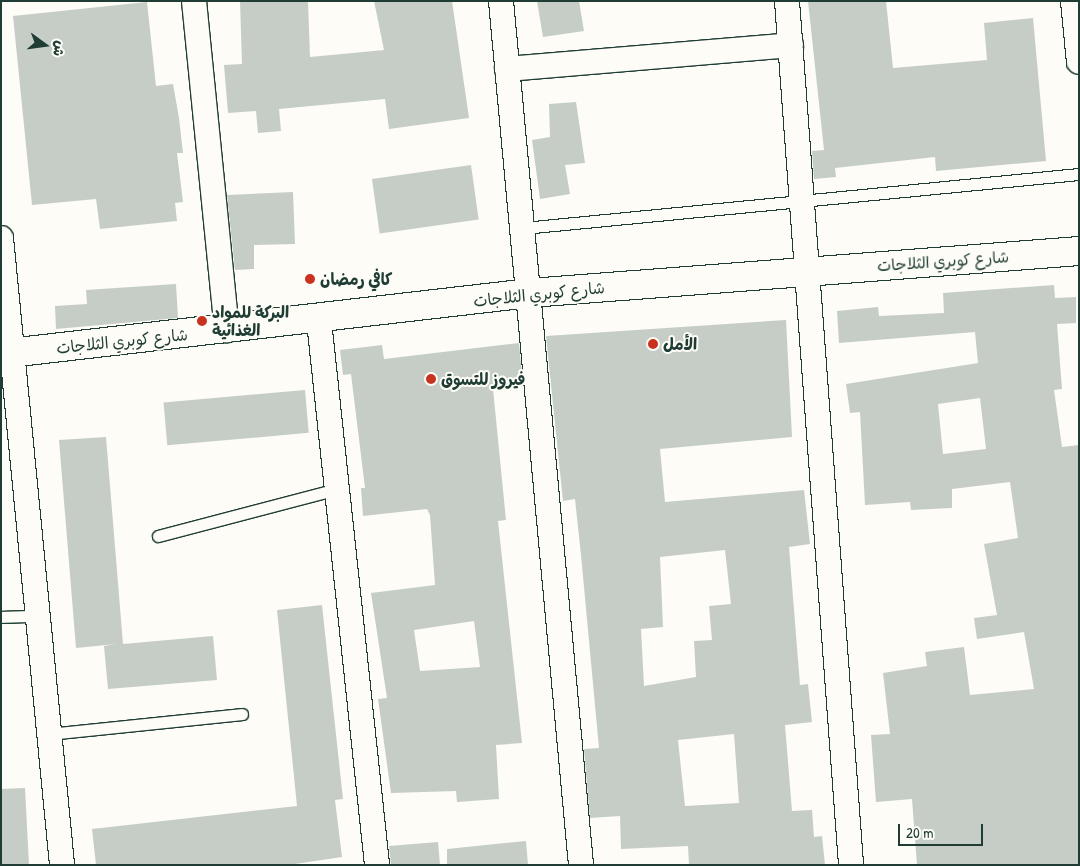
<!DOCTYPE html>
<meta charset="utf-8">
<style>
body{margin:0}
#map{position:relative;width:1080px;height:866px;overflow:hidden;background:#fdfcf7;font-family:"Patrick Hand","Playpen Sans Arabic",sans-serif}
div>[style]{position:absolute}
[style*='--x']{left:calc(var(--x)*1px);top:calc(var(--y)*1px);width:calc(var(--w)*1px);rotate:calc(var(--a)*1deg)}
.building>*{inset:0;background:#c6cdc7;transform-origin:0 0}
.roads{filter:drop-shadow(1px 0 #1f3d34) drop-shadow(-1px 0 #1f3d34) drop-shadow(0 1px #1f3d34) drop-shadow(0 -1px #1f3d34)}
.service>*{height:11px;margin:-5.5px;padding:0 5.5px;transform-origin:5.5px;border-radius:5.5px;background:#fdfcf7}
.minor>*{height:24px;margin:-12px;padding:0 12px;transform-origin:12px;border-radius:12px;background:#fdfcf7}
.secondary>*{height:28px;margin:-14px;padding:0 14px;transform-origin:14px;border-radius:14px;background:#fdfcf7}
.dots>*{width:14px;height:14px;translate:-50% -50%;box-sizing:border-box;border:2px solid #fdfcf7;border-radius:50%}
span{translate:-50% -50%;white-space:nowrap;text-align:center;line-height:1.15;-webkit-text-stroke:4px #fdfcf7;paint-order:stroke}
.street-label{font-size:16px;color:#1f3d34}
.poi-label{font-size:16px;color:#1f3d34;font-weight:700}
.left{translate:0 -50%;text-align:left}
.frame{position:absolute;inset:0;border:2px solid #1f3d34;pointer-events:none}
.north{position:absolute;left:20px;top:20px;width:50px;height:50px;-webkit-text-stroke:4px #fdfcf7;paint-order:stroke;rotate:104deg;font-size:14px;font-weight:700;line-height:20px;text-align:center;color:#1f3d34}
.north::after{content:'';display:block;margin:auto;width:18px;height:22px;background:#1f3d34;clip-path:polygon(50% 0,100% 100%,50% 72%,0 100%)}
.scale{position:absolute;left:898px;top:824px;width:85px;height:22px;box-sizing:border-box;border:2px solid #1f3d34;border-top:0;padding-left:6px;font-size:15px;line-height:18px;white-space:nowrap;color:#1f3d34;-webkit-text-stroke:4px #fdfcf7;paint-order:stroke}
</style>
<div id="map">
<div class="building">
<i style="clip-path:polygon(240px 1px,308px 1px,310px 57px,384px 50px,374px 1px,452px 1px,469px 118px,389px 129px,385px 99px,279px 109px,281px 131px,258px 133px,256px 111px,228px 113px,224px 65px,242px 64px)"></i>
<i style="clip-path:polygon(537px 1px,579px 1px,584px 31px,543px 37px)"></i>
<i style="clip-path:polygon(808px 1px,886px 1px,893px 68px,987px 60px,984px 23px,1033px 18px,1046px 161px,936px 171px,935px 157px,835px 168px,836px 177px,814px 179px,812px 151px,824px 150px)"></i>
<i style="clip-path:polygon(147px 2px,156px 86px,173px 84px,179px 118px,183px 153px,177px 153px,183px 202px,175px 203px,177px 221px,100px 229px,96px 199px,32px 205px,13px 16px)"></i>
<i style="clip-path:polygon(576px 102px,585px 163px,565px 165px,570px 194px,540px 199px,532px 140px,550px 137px,549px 104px)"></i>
<i style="left:471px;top:165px;width:55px;height:100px;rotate:82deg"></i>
<i style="clip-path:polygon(293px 192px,295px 244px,254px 245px,254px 269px,235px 270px,227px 195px)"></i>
<i style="clip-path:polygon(176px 284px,178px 318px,56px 329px,55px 306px,87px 304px,86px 290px)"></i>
<i style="clip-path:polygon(evenodd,1054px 285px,1055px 298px,1076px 297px,1076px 323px,1057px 324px,1062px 389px,1054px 390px,1062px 447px,1079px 445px,1079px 865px,917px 865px,912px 799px,876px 802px,871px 735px,890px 734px,883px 673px,927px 666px,925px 652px,964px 647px,970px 695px,1034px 689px,1024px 632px,977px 639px,974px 618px,997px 615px,984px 544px,1018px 538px,1010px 482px,952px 489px,952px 508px,911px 510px,910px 502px,865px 505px,860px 412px,850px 413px,846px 384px,978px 363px,975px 332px,839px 343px,837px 311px,878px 307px,879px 316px,944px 313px,943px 293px,1054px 285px,980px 398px,986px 449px,943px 454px,938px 404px,980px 398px)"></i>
<i style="clip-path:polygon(evenodd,786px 320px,792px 437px,660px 449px,665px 502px,804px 490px,810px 544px,789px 547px,800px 685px,808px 684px,812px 722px,785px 725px,792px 811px,812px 810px,814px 837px,822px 836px,825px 865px,689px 865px,688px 846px,621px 849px,620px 816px,590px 818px,584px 749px,599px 748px,581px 555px,575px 499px,563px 501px,546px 336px,786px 320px,725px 550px,731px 604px,709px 606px,712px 640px,694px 641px,696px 677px,644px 686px,641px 629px,663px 627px,660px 557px,725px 550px,786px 320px,734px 734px,739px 803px,685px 806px,678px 740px,734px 734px)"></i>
<i style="clip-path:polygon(evenodd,519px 343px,523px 386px,493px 389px,506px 520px,498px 521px,522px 743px,496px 745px,499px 799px,457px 802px,456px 791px,391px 793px,378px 699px,387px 698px,371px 593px,435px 585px,430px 515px,427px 509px,363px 516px,361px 488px,365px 488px,351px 374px,343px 375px,340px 350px,382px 345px,384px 359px,519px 343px,474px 621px,480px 667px,420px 671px,414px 630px,474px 621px)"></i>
<i style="left:305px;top:390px;width:43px;height:142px;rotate:85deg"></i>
<i style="clip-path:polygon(106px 437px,123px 644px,213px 636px,217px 680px,108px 689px,104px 646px,116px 644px,76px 648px,59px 440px)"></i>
<i style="clip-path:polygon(322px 605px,343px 799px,335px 800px,342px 857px,288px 865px,96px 865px,92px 829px,297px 806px,277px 610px)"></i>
<i style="clip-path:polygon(25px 788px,29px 865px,1px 865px,1px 789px)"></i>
<i style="clip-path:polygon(526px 841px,528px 865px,447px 865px,447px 849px)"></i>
<i style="clip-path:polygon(438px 842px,440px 865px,391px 865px,389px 846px)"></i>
</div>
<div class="roads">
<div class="service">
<i style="--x:523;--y:228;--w:559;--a:-5.55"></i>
<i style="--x:158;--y:536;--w:185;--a:-14.7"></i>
<i style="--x:1;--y:617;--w:37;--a:-2"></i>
<i style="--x:49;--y:734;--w:194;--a:-5.9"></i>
</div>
<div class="minor">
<i style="--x:194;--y:1;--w:331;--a:84.3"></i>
<i style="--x:501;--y:1;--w:868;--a:84.71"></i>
<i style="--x:787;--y:1;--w:866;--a:85.76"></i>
<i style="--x:1073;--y:1;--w:61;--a:84.4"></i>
<i style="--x:507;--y:69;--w:285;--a:-4.8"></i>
<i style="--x:1;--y:238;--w:630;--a:84.44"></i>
<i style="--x:319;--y:321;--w:547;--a:83.91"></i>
</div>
<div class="secondary">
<i style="--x:1;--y:354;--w:533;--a:-6.58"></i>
<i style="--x:530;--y:293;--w:551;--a:-4.37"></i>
</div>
</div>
<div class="dots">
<i style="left:310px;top:279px;background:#c8321e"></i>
<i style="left:202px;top:321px;background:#c8321e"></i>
<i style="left:653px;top:344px;background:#c8321e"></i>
<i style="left:431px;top:379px;background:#c8321e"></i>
</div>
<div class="street-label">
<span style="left:943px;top:261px;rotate:-4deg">شارع كوبري الثلاجات</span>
<span style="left:539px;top:294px;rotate:-6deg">شارع كوبري الثلاجات</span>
<span style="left:122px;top:341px;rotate:-6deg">شارع كوبري الثلاجات</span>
</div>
<div class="poi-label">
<span class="left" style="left:320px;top:279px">كافي رمضان</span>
<span class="left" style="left:212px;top:321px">البركة للمواد<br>الغذائية</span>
<span class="left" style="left:663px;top:344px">الأمل</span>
<span class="left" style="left:441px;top:379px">فيروز للتسوق</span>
</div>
<div class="frame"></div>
<div class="north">ش</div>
<div class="scale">20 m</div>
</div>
